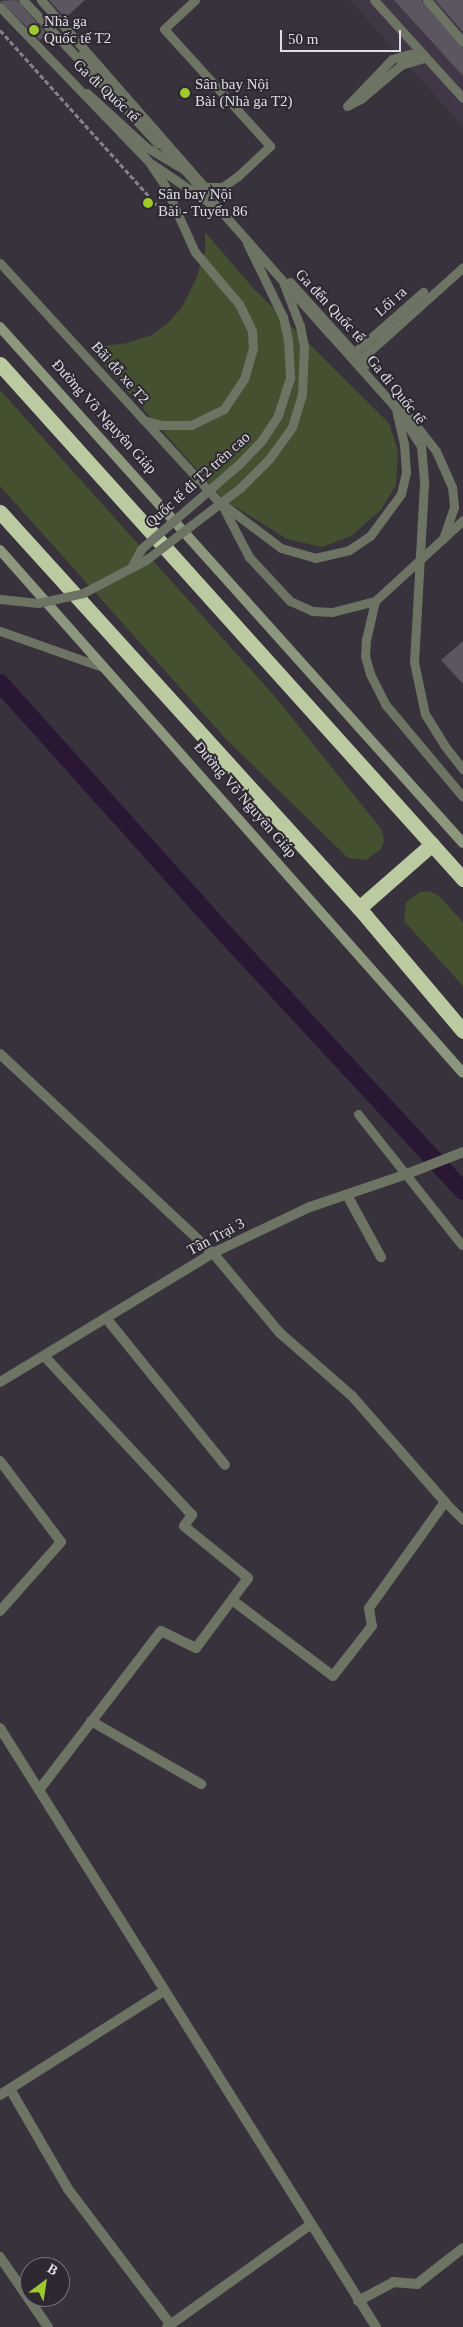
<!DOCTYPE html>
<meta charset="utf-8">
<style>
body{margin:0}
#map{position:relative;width:463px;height:2327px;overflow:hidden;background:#37323b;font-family:"Times New Roman",serif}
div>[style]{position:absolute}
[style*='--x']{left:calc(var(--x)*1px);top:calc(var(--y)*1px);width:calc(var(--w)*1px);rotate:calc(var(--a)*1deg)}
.built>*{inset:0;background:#413847}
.green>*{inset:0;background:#455030}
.canal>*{height:18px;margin:-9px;padding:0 9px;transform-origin:9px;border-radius:9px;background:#291733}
.building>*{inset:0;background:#5c5660}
.path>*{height:3px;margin-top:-1.5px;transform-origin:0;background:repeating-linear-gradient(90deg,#858188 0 5px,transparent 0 7.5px)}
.lane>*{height:9px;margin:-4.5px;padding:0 4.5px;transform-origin:4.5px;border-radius:4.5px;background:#6d7463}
.street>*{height:10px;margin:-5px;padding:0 5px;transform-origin:5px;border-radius:5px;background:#6d7463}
.secondary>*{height:10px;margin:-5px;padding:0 5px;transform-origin:5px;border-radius:5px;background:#8d977d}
.highway>*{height:15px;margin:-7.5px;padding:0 7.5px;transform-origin:7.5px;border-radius:7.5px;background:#bccaa2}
.lane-bridge>*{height:9px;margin:-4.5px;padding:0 4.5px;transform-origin:4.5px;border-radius:4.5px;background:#6d7463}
.dots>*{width:14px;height:14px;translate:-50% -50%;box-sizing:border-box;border:2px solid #2d2831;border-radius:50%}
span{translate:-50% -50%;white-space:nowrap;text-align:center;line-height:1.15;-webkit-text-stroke:4px #2d2831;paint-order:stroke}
.poi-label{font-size:15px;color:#e0dde3}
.left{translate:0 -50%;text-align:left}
.street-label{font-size:15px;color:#e0dde3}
.north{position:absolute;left:20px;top:2257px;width:50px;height:50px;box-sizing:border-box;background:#2d2831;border:1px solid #757078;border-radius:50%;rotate:31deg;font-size:14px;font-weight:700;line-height:20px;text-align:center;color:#e0dde3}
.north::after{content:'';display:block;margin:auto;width:18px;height:22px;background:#9fca2c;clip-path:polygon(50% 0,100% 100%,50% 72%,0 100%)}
.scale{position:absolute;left:280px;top:30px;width:121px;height:22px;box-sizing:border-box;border:2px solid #e0dde3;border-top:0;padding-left:6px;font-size:15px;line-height:18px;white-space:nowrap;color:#e0dde3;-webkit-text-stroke:4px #2d2831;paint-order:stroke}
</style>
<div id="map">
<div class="built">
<i style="clip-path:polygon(350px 0,463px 0,463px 127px)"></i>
</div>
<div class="green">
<i style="clip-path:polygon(205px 232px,254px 289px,389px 423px,398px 451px,396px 485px,381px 510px,351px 536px,322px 547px,287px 539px,224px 500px,89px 348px,127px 343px,152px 335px,169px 322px,182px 307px,196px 279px,205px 251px)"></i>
<i style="clip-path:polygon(0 390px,277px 699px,382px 830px,384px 841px,381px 849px,366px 860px,348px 858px,226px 739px,0 486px)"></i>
<i style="clip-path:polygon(429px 891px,439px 896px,463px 922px,463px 986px,404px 921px,406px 902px,420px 892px)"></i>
</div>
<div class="canal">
<i style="--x:0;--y:683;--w:341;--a:48.1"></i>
<i style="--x:228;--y:937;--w:346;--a:47.2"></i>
</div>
<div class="building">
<i style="clip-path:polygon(17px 0,47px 34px,40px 40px,0 1px)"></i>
<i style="clip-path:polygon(49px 0,85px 0,65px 18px)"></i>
<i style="clip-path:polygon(394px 0,421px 0,463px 48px,463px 76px)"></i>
<i style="clip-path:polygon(435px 0,463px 0,463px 32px)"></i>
<i style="clip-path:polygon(463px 641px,463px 684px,441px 660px)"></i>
</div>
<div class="path">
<i style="--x:0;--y:30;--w:235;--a:48.1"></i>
</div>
<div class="lane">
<i style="--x:23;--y:0;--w:197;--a:46.8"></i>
<i style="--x:41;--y:0;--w:246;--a:48.8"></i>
<i style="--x:195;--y:0;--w:42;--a:136.9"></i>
<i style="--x:164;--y:29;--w:158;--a:47.8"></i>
<i style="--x:270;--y:146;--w:44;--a:136.8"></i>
<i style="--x:238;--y:176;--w:19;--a:145"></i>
<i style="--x:222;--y:187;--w:17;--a:180"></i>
<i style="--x:374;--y:0;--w:132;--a:47.8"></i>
<i style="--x:427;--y:0;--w:55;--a:49.4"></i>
<i style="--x:0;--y:7;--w:215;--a:46.1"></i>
<i style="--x:149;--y:162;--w:29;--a:56"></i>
<i style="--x:165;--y:186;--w:72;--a:65.6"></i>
<i style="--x:195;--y:252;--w:68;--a:49.8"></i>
<i style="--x:239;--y:304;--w:30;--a:64"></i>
<i style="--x:252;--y:331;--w:17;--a:87"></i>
<i style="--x:253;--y:348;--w:32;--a:106"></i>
<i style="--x:244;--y:379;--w:36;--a:124"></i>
<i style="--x:224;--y:409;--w:37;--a:154"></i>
<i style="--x:191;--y:425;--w:30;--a:180"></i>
<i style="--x:161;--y:425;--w:18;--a:-164"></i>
<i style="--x:87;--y:93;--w:80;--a:42.5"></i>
<i style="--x:146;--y:147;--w:43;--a:30.7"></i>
<i style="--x:349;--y:105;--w:15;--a:-28"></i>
<i style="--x:362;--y:98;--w:51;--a:-40.2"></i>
<i style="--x:401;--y:65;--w:24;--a:-17"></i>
<i style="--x:347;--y:106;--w:65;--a:-46.2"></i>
<i style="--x:392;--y:59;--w:19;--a:-16"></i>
<i style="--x:410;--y:54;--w:16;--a:11"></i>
<i style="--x:152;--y:164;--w:71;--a:34.1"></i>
<i style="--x:0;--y:263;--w:320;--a:47.5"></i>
<i style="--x:216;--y:499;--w:81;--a:37"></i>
<i style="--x:281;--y:548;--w:35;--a:16"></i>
<i style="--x:315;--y:558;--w:35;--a:-13"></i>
<i style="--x:349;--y:550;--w:25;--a:-34"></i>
<i style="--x:370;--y:536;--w:52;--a:-53.6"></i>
<i style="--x:401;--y:494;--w:23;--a:-77"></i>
<i style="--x:406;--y:472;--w:28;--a:-94"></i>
<i style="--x:404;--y:444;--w:37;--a:-103"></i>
<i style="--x:396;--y:408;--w:98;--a:-131.7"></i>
<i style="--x:283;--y:282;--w:47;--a:68.9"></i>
<i style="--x:300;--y:326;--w:20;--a:79"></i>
<i style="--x:290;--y:282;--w:112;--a:47.9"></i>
<i style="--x:355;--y:352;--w:91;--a:-41.4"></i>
<i style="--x:361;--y:359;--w:137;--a:-42"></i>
<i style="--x:395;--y:399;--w:66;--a:51.7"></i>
<i style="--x:436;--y:451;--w:39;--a:66"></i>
<i style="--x:452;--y:487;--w:20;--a:84"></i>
<i style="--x:454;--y:507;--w:34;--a:109"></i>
<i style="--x:222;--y:505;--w:59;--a:62.6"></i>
<i style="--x:249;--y:557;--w:60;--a:47"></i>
<i style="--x:290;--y:601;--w:24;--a:24"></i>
<i style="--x:312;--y:611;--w:20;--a:3"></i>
<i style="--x:332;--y:612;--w:44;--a:-14.3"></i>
<i style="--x:375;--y:601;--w:120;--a:-42.6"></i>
<i style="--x:375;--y:601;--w:39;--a:103"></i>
<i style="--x:366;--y:639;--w:17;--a:93"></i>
<i style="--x:365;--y:656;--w:19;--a:74"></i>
<i style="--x:370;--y:674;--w:34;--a:63"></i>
<i style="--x:385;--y:704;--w:121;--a:50"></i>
<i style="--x:0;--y:631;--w:111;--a:19.4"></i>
<i style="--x:444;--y:745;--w:31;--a:52"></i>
<i style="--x:358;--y:1114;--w:167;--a:51.6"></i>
<i style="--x:445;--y:1502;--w:25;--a:45"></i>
</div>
<div class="street">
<i style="--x:0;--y:1054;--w:291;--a:43.1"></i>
<i style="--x:213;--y:1253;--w:104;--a:50.1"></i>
<i style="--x:280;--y:1333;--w:96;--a:41.2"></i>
<i style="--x:352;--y:1396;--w:141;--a:48.7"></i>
<i style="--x:445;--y:1502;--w:130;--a:125.6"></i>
<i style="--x:369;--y:1608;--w:18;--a:81"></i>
<i style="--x:372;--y:1626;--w:63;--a:128"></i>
<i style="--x:333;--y:1676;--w:126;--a:-143"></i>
<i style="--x:347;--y:1195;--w:71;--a:61.3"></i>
<i style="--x:106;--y:1318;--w:189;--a:51"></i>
<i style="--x:0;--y:1382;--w:249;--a:-31.2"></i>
<i style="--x:213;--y:1253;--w:107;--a:-25.4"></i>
<i style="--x:310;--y:1207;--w:102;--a:-18.8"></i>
<i style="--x:407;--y:1174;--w:60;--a:-21.4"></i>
<i style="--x:0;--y:1461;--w:101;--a:53"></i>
<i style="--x:61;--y:1542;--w:92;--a:131.5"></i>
<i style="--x:91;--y:1721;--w:127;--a:29.8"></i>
<i style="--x:0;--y:1728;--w:707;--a:57.88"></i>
<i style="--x:39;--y:1790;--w:200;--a:-52.5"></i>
<i style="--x:161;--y:1631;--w:39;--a:26"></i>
<i style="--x:196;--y:1648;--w:87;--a:-53.4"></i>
<i style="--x:248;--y:1578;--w:82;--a:-140.9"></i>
<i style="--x:184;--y:1526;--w:14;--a:-54"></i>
<i style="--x:192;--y:1515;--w:217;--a:-132.9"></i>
<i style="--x:10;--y:2089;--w:116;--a:59.9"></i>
<i style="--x:68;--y:2189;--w:171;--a:52.9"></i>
<i style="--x:0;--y:2095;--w:194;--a:-32.4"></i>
<i style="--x:0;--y:2257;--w:85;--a:55.6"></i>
<i style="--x:358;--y:2301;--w:40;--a:-28"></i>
<i style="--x:393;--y:2282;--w:24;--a:5"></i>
<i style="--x:417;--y:2284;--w:58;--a:-38"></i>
<i style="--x:167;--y:2327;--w:176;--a:-35.5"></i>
</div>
<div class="secondary">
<i style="--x:0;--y:327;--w:693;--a:48.1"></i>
<i style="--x:0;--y:550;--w:698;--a:48.48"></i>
</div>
<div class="highway">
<i style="--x:0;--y:364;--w:693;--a:48.04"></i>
<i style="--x:0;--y:512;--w:535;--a:47.81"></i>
<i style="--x:359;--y:908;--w:161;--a:49.8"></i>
<i style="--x:359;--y:908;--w:97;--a:-41.2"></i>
</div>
<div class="lane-bridge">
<i style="--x:82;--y:54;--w:375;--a:48.5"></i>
<i style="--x:396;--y:408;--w:45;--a:56.7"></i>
<i style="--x:421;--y:446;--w:38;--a:85"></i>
<i style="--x:424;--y:484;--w:178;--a:93.2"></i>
<i style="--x:414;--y:662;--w:53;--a:78.1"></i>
<i style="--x:425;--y:714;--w:36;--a:58"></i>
<i style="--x:132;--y:566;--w:19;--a:-62"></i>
<i style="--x:141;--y:549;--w:128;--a:-40.9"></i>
<i style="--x:238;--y:465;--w:35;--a:-46"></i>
<i style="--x:262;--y:440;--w:30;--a:-57"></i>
<i style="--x:278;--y:415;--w:40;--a:-72"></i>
<i style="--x:290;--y:377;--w:37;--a:-93"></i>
<i style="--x:288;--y:340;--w:24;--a:-102"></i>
<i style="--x:283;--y:317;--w:82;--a:-115.9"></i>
<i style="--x:0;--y:599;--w:38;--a:6"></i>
<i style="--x:38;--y:603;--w:46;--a:-12.5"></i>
<i style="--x:83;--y:593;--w:71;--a:-27.6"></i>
<i style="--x:146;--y:560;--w:120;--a:-37.5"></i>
<i style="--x:241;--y:487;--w:40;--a:-45"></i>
<i style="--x:269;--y:459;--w:39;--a:-54"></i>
<i style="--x:292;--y:427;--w:34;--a:-73"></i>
<i style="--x:302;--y:395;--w:49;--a:-87.7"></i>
</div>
<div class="dots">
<i style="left:34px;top:30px;background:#9fca2c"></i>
<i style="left:185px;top:93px;background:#9fca2c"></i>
<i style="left:148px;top:203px;background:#9fca2c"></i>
</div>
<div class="poi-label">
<span class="left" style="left:44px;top:30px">Nhà ga<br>Quốc tế T2</span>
<span class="left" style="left:195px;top:93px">Sân bay Nội<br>Bài (Nhà ga T2)</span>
<span class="left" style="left:158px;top:203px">Sân bay Nội<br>Bài - Tuyến 86</span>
</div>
<div class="street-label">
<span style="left:106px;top:91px;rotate:43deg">Ga đi Quốc tế</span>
<span style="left:391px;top:302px;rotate:-42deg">Lối ra</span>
<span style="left:330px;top:306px;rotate:47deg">Ga đến Quốc tế</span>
<span style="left:120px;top:373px;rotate:48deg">Bãi đỗ xe T2</span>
<span style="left:396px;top:390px;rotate:51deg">Ga đi Quốc tế</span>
<span style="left:104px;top:417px;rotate:48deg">Đường Võ Nguyên Giáp</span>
<span style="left:198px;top:480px;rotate:-42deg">Quốc tế đi T2 trên cao</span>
<span style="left:245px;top:800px;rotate:49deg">Đường Võ Nguyên Giáp</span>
<span style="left:216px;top:1237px;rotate:-28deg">Tân Trại 3</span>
</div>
<div class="north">B</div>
<div class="scale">50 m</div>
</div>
